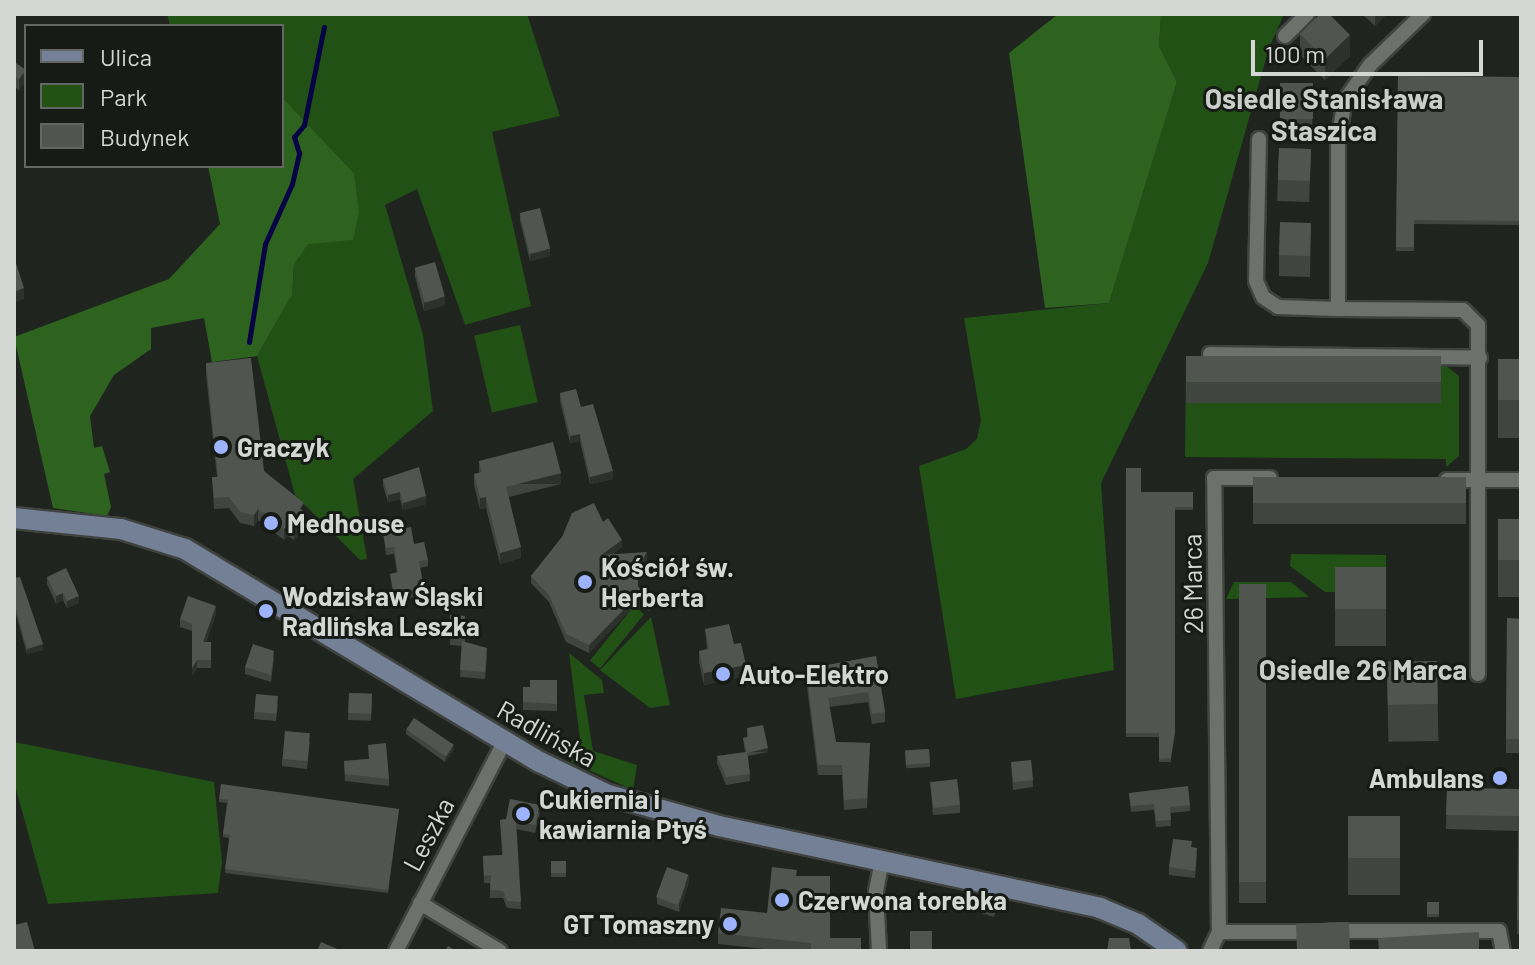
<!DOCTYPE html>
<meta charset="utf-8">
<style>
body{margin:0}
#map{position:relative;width:1535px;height:965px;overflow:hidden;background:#20241f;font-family:Barlow,sans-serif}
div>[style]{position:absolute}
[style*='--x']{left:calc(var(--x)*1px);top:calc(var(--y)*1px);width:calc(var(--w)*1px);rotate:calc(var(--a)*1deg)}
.green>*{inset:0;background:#225115;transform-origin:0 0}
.forest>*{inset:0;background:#2d621f}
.stream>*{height:5px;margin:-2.5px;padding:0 2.5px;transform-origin:2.5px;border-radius:2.5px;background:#070446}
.roads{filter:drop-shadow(2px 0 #3f423e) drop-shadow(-2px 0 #3f423e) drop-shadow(0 2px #3f423e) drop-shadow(0 -2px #3f423e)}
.street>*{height:14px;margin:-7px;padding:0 7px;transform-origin:7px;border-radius:7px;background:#6c726b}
.secondary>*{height:20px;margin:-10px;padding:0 10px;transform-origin:10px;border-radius:10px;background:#748096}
.wall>*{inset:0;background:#41453f;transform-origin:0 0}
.shaded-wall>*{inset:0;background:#2d312c;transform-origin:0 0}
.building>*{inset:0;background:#51554f;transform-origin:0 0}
.dots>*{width:22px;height:22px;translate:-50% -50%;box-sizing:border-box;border:4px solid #171b16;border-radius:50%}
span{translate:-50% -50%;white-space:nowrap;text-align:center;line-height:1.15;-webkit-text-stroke:6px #171b16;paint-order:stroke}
.poi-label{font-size:26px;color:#d4d7d3;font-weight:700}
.left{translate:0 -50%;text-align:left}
.right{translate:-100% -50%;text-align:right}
.street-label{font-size:26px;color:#d4d7d3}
.neighbourhood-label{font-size:28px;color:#c9cfc8;font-weight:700}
.frame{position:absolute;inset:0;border:16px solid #d4d7d3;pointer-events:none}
.legend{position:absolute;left:24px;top:24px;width:260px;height:144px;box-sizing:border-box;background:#171b16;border:2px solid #636662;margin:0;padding:10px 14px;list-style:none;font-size:24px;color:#d4d7d3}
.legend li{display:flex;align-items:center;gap:16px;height:40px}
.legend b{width:40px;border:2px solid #636662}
.scale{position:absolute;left:1251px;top:40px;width:232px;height:36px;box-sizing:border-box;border:4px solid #d4d7d3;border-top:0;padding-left:10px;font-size:24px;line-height:28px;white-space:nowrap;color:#d4d7d3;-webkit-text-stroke:6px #171b16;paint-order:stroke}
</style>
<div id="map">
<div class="green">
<i style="clip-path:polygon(167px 14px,527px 14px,560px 116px,492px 132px,531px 306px,465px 325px,417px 189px,385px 205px,423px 335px,433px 411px,353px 479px,367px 559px,360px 560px,295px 495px,257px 356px,292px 295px,294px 265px,354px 173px,282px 97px,282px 26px,170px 26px)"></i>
<i style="clip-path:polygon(1161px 14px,1284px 14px,1269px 48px,1208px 263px,1101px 483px,1114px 670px,956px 699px,919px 466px,966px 449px,977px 439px,981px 420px,964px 318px,1109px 303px,1177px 82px,1159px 46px)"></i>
<i style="left:520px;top:325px;width:79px;height:47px;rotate:77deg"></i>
<i style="clip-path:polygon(1186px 363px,1445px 365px,1459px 376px,1459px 456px,1446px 467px,1446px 459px,1185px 457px)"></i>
<i style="clip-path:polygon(1291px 554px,1386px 555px,1386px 592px,1325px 592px,1290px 566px)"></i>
<i style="clip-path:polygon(1234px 582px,1291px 582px,1309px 597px,1226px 599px)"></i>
<i style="left:634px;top:606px;width:13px;height:70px;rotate:39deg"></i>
<i style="clip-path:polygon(651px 617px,670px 705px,650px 708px,600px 670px)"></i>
<i style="clip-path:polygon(569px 653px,602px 680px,604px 693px,584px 695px,593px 751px,637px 765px,633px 790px,571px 762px,581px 747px)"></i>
<i style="clip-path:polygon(14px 742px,214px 782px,222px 862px,218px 893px,48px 904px,14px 782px)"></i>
</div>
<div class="forest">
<i style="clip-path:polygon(1058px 14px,1161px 14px,1159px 46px,1177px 82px,1109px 303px,1045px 308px,1009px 53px)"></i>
<i style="clip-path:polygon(282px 97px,354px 173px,359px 212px,353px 240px,308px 244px,294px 265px,292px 295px,257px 356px,212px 362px,204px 318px,151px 328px,151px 349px,114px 375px,90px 416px,94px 448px,102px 446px,110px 472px,104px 474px,111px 507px,107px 516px,53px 508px,14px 337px,169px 279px,220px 224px,208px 166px,282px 166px)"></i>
</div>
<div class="stream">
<i style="--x:249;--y:342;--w:99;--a:-80.7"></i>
<i style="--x:265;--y:244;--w:66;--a:-65.8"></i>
<i style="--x:292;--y:184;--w:32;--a:-77"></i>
<i style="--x:299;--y:153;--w:17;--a:-107"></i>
<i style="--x:294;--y:137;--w:16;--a:-50"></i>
<i style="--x:304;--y:125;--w:100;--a:-78.5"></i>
</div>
<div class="roads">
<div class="street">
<i style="--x:1423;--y:14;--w:74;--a:136.1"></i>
<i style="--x:1370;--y:65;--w:43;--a:125.5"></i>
<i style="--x:1345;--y:100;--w:39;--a:100"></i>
<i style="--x:1338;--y:138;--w:171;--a:90"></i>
<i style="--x:1338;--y:309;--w:125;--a:0.5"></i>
<i style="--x:1463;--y:310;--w:21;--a:45"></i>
<i style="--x:1478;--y:325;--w:349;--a:90"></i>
<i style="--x:1285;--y:36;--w:31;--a:-45"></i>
<i style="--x:1259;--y:139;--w:142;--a:91.2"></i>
<i style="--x:1256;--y:281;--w:17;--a:66"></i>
<i style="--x:1263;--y:297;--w:18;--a:34"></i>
<i style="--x:1278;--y:307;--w:60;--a:1.9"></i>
<i style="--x:1210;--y:354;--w:270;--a:0.8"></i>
<i style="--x:1447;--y:480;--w:74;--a:0"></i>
<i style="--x:420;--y:903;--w:93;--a:31"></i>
<i style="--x:1332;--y:931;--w:167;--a:0"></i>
<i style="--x:1499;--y:931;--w:20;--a:79"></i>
<i style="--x:1219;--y:932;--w:92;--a:0"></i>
<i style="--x:396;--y:951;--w:237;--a:-62.6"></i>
<i style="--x:879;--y:951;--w:60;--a:-92.9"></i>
<i style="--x:876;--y:891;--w:33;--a:-79"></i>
<i style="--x:1210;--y:951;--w:21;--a:-65"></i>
<i style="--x:1219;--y:932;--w:454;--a:-90.6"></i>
<i style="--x:1214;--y:478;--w:56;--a:0"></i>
</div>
<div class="secondary">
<i style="--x:14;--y:518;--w:108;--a:5.9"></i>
<i style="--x:121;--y:529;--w:67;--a:17.4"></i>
<i style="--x:185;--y:549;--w:414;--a:31"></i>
<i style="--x:540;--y:762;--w:76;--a:25.9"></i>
<i style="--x:608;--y:795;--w:115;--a:15.6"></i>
<i style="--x:719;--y:826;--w:390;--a:12.1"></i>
<i style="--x:1100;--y:908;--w:41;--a:22.8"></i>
<i style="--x:1138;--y:924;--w:47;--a:34.7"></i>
</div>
</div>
<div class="wall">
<i style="clip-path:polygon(1362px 14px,1387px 14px,1375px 26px)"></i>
<i style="clip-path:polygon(1300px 34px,1350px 56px,1325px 80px,1300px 55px)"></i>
<i style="clip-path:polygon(14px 66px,26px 70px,26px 81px,19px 90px,14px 87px)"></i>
<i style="clip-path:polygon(1398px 76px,1521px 77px,1521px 225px,1414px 224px,1414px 251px,1396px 251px)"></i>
<i style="clip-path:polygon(1313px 83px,1312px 140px,1279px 140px,1279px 119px)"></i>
<i style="left:1279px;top:148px;width:32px;height:53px;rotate:2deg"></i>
<i style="clip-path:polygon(520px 213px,550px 256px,530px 261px,520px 221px)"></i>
<i style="clip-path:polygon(1311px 223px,1310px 277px,1279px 276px,1279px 255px)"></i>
<i style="clip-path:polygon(415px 268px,445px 305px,424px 311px,415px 276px)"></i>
<i style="left:1186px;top:356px;width:255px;height:47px"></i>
<i style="left:1498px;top:359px;width:23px;height:79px"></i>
<i style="clip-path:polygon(206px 363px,264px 471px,304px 512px,307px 525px,294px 540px,288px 536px,284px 540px,258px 520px,254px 526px,240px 523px,229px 508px,214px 509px,212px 477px,217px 477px,206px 374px)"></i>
<i style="clip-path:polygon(560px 393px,581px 407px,613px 479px,590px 484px,580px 441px,570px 443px,560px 401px)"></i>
<i style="clip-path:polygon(479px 461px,561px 484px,509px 497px,521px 558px,500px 564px,486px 508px,480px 509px,474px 485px,474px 474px,479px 473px)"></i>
<i style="clip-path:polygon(1126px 468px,1141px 492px,1193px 492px,1193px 510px,1175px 510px,1171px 762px,1159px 762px,1159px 737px,1126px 737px)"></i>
<i style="left:1253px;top:477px;width:213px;height:47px"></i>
<i style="clip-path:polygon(383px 479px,426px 504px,403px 510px,400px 499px,388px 502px,383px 486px)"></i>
<i style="left:1498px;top:519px;width:23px;height:78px"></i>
<i style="clip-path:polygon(603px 522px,622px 547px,613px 554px,647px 559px,638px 577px,638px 586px,650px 603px,650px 611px,634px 606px,589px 653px,566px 642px,549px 602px,531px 583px,531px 576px,562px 537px)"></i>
<i style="clip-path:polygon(383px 532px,414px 544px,428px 560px,428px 566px,420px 568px,424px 595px,394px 601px,390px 574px,397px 573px,394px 554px,386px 555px)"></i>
<i style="left:1386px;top:567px;width:79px;height:51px;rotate:90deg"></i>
<i style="clip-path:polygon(47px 577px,79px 603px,67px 608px,63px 600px,56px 604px,47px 584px)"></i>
<i style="clip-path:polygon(14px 578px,43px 650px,27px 654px,14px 607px)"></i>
<i style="left:1239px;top:584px;width:27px;height:319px"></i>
<i style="clip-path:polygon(216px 614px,206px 642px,211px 642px,211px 668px,197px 668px,192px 676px,192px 631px,180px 627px,180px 619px)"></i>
<i style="clip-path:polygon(450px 615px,465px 616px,465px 642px,487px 655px,485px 679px,460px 677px,462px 646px,450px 645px)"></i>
<i style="clip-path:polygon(1507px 618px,1521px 619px,1521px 736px,1519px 736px,1519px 753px,1506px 753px)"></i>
<i style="clip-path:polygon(705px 629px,746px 676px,704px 685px,699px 662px,699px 651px,707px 649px)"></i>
<i style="clip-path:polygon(876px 656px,885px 712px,885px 722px,872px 724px,868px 702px,829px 707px,836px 742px,870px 743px,867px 808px,844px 810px,842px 775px,818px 775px,806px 679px,806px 669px)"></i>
<i style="clip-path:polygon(274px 658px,271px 682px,245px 674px,245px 667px)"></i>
<i style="left:1437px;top:661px;width:80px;height:50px;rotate:89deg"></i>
<i style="clip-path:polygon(557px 680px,557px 711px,523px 710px,523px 687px,530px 687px)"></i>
<i style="left:349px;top:693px;width:23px;height:27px;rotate:2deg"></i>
<i style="clip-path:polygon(278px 703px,276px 721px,254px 719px,254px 712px)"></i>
<i style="clip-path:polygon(747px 728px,768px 752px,748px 756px,750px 781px,726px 785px,717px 763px,717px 756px,745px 752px,743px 738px,747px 737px)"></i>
<i style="clip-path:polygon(406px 730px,454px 749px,445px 762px,406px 734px)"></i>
<i style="clip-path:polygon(310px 741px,307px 769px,282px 766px,282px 759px)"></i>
<i style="left:929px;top:749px;width:18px;height:24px;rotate:87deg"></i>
<i style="clip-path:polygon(1521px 757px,1521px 934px,1517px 934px,1518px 831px,1446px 829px,1447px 788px,1519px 789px)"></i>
<i style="clip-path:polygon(368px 759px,389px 779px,389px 786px,345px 781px,344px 761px)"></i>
<i style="clip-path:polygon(1011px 763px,1033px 780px,1033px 787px,1013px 790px)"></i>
<i style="clip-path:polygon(930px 781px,960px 805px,960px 813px,933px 815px)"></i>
<i style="clip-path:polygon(1129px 793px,1190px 805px,1190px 811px,1170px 813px,1171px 826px,1156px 827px,1154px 810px,1131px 812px)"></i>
<i style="clip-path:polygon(219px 799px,399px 809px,388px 893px,225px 873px,229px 838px,223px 837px,223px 834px,227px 803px,219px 802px)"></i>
<i style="clip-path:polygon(540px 812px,535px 833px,516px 829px,521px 909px,507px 908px,503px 898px,490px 898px,490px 883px,484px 883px,483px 856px,502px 855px,500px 820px)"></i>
<i style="left:1348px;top:816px;width:52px;height:79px"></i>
<i style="clip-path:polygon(1192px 847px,1197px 855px,1195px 878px,1169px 875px,1169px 867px)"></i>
<i style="left:551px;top:861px;width:15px;height:16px"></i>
<i style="clip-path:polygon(797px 876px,830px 938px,861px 951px,783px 951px,718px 944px,718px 933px,767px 913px)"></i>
<i style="clip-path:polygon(689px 882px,679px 912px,657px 904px,657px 897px)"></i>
<i style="clip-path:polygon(999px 901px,994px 917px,981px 913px,981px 909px)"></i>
<i style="left:1427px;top:902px;width:12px;height:15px"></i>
</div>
<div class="shaded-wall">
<i style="clip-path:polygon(1375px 14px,1387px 14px,1375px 26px)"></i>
<i style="clip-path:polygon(1350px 35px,1350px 56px,1325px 80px,1325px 59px)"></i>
<i style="clip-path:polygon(26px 70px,26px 81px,19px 90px,19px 79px)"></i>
<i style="clip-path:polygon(550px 249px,550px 256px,530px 261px,530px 254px)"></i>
<i style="clip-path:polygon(24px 288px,24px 299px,14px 303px,14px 292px)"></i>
<i style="clip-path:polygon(445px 297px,445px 305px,424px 311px,424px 303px)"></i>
<i style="clip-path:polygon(580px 434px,580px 441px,570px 443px,570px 436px)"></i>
<i style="clip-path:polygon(613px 471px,613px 479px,590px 484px,590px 477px)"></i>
<i style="left:561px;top:473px;width:11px;height:57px;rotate:90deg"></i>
<i style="clip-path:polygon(400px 492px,400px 499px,388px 502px,388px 495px)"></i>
<i style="clip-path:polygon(426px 496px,426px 504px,403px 510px,403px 503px)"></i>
<i style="clip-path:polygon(486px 497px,486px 508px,480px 509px,480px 498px)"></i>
<i style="clip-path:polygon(258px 509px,258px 520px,254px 526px,254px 515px)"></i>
<i style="clip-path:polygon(307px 514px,307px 525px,294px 540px,294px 530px)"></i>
<i style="clip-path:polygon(288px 525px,288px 536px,284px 540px,284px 529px)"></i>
<i style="clip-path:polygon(622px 540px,622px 547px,601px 562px,601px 555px)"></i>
<i style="clip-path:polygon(521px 547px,521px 558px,500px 564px,500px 553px)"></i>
<i style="clip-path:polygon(647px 552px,647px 559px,638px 577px,638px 569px)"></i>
<i style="clip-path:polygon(63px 593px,63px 600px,56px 604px,56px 596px)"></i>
<i style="clip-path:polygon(79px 596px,79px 603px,67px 608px,67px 601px)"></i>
<i style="clip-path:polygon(634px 599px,634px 606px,589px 653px,589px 645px)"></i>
<i style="clip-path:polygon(216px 606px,216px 614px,203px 649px,203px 642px)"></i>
<i style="clip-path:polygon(43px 644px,43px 650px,27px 654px,27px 649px)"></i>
<i style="clip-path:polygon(197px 660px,197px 668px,192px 676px,192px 668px)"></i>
<i style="clip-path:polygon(746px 665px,746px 676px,704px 685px,704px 673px)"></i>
<i style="clip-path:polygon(454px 745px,454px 749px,445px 762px,445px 758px)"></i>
<i style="left:768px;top:748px;width:4px;height:23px;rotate:90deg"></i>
<i style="clip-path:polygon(689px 875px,689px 882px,679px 912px,679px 904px)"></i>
</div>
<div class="building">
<i style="clip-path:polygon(1320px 14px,1329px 14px,1350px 35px,1325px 59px,1300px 34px)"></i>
<i style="clip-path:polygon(16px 63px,26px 70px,19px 79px,14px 76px,14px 66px)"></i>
<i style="clip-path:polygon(1398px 76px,1521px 77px,1521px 221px,1414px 220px,1414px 247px,1396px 247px)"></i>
<i style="left:1280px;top:83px;width:33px;height:36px"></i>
<i style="left:1279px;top:148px;width:32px;height:32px;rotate:2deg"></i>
<i style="left:540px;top:208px;width:42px;height:21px;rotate:76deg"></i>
<i style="left:1280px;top:222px;width:31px;height:33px;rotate:2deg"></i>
<i style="clip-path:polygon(14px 257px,24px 288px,14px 292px)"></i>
<i style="left:435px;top:262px;width:36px;height:21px;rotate:74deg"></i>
<i style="left:1186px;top:356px;width:255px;height:26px"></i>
<i style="clip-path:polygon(251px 358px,264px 471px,304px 503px,300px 509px,307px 514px,294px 530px,288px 525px,284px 529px,258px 509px,254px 515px,240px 512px,229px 497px,214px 498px,212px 477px,218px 477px,206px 363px)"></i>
<i style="left:1498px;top:359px;width:23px;height:41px"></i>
<i style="clip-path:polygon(576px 389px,581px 407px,593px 404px,613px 471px,590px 477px,580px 434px,570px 436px,560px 393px)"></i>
<i style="clip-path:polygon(553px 442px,561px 473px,506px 487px,521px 547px,500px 553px,486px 497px,480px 498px,474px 474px,482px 472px,479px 461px)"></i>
<i style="clip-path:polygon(419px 467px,426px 496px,403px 503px,400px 492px,388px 495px,383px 479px)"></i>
<i style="clip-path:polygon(1126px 468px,1141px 468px,1141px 492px,1193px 492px,1193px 507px,1175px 507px,1175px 733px,1171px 758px,1159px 759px,1159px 733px,1126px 733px)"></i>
<i style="left:1253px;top:477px;width:213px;height:26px"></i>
<i style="clip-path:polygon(594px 503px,603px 522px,608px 518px,622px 540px,601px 555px,647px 552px,638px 569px,638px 586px,650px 603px,634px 599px,589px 645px,566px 634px,549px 595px,531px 576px,562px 537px,572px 513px)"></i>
<i style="left:1498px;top:519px;width:23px;height:41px"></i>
<i style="clip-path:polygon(411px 527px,414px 544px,424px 542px,428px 560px,419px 561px,424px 588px,394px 594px,390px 574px,398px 572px,394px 547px,386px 548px,383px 532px)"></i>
<i style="left:1386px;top:567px;width:42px;height:51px;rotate:90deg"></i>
<i style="clip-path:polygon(66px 568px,79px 596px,67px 601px,63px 593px,56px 596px,47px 577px)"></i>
<i style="clip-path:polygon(20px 577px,43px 644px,27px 649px,14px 601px,14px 578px)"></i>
<i style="left:1239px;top:584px;width:27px;height:298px"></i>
<i style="clip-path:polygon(188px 596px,216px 606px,203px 642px,211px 642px,211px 660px,197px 660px,192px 668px,192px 624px,180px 619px)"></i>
<i style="left:450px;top:615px;width:15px;height:23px;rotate:4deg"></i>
<i style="clip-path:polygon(1507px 618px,1521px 619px,1521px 722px,1519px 722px,1519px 739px,1506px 739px)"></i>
<i style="clip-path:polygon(729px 624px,734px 644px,741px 643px,746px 665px,704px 673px,699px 651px,709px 649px,705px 629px)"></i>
<i style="clip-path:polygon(462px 641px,487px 648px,485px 672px,460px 670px)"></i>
<i style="clip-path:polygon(253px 644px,274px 651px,271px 675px,245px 667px)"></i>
<i style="clip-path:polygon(876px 656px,885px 712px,872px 714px,868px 692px,828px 698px,836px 742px,870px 743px,867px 798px,844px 800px,842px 765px,818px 765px,806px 669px)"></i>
<i style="left:1437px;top:661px;width:43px;height:50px;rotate:89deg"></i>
<i style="clip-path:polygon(530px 680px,557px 680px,557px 704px,523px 702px,523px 687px,530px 687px)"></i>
<i style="left:349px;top:693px;width:23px;height:20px;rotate:2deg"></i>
<i style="left:256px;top:694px;width:22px;height:18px;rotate:5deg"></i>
<i style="left:414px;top:718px;width:48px;height:14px;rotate:34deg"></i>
<i style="clip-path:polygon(763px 725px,768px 748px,747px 753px,746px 752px,743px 738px,748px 737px,747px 728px)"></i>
<i style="left:285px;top:731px;width:25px;height:28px;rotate:5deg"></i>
<i style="clip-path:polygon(386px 743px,389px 779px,345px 774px,344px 761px,369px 759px,368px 745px)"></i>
<i style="left:929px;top:749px;width:14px;height:24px;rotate:86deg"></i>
<i style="clip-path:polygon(747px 752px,750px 774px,726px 777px,717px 756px)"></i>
<i style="clip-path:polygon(1520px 757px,1521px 757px,1521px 920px,1517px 920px,1519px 816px,1446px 815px,1447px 788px,1519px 789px)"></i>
<i style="left:1031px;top:760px;width:20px;height:20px;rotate:84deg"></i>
<i style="left:957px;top:779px;width:26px;height:27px;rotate:83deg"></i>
<i style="clip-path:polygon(221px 784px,399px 809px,388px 890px,225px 869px,230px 835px,223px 834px,228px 800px,219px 799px)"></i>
<i style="clip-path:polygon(1188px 786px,1190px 805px,1170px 807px,1171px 820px,1156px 821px,1154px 804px,1131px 806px,1129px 793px)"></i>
<i style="clip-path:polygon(510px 799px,540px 805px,535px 825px,516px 821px,521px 902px,507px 901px,503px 891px,490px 890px,491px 875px,484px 876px,483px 856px,503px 855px,500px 820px,506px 819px)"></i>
<i style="left:1348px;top:816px;width:52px;height:42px"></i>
<i style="clip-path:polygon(1173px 839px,1192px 841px,1191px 847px,1197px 848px,1195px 871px,1169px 867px)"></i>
<i style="left:551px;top:861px;width:15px;height:12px"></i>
<i style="left:667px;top:867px;width:23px;height:32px;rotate:20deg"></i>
<i style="clip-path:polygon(772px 867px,797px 870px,796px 876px,830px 876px,830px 938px,861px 938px,861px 951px,811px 951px,811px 943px,718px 933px,721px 908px,767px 913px)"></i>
<i style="left:985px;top:894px;width:14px;height:16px;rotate:12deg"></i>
<i style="left:1427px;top:902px;width:12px;height:12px"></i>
<i style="clip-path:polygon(27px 922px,35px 951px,14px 951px,14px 925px)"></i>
<i style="left:1349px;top:922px;width:29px;height:53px;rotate:88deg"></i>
<i style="left:910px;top:931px;width:22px;height:20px"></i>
<i style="clip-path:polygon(1479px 932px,1479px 951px,1379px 951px,1378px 938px)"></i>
<i style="clip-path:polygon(1109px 938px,1129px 938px,1131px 951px,1107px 951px)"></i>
<i style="clip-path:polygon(321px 942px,342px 951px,317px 951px)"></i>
<i style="clip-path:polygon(448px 946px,456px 951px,445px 951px)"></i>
</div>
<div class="dots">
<i style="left:221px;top:447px;background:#9db4fd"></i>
<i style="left:271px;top:523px;background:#9db4fd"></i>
<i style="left:585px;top:582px;background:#9db4fd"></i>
<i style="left:266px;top:611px;background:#9db4fd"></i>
<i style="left:723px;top:674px;background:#9db4fd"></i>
<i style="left:1500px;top:778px;background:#9db4fd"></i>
<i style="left:523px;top:814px;background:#9db4fd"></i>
<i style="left:782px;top:900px;background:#9db4fd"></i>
<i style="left:730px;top:924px;background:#9db4fd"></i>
</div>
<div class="poi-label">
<span class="left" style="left:237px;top:447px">Graczyk</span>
<span class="left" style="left:287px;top:523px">Medhouse</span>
<span class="left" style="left:601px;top:582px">Kościół św.<br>Herberta</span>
<span class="left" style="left:282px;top:611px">Wodzisław Śląski<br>Radlińska Leszka</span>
<span class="left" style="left:739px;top:674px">Auto-Elektro</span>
<span class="right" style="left:1484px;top:778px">Ambulans</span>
<span class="left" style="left:539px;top:814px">Cukiernia i<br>kawiarnia Ptyś</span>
<span class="left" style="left:798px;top:900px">Czerwona torebka</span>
<span class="right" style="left:714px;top:924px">GT Tomaszny</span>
</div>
<div class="street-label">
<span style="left:1192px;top:584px;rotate:-91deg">26 Marca</span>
<span style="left:547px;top:733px;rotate:29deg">Radlińska</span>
<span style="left:428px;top:834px;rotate:-62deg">Leszka</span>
</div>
<div class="neighbourhood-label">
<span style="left:1324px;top:114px">Osiedle Stanisława<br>Staszica</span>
<span style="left:1363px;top:669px">Osiedle 26 Marca</span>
</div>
<div class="frame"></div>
<ul class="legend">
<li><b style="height:10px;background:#748096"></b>Ulica</li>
<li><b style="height:22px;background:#225115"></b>Park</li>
<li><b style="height:22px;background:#51554f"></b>Budynek</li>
</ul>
<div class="scale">100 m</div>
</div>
